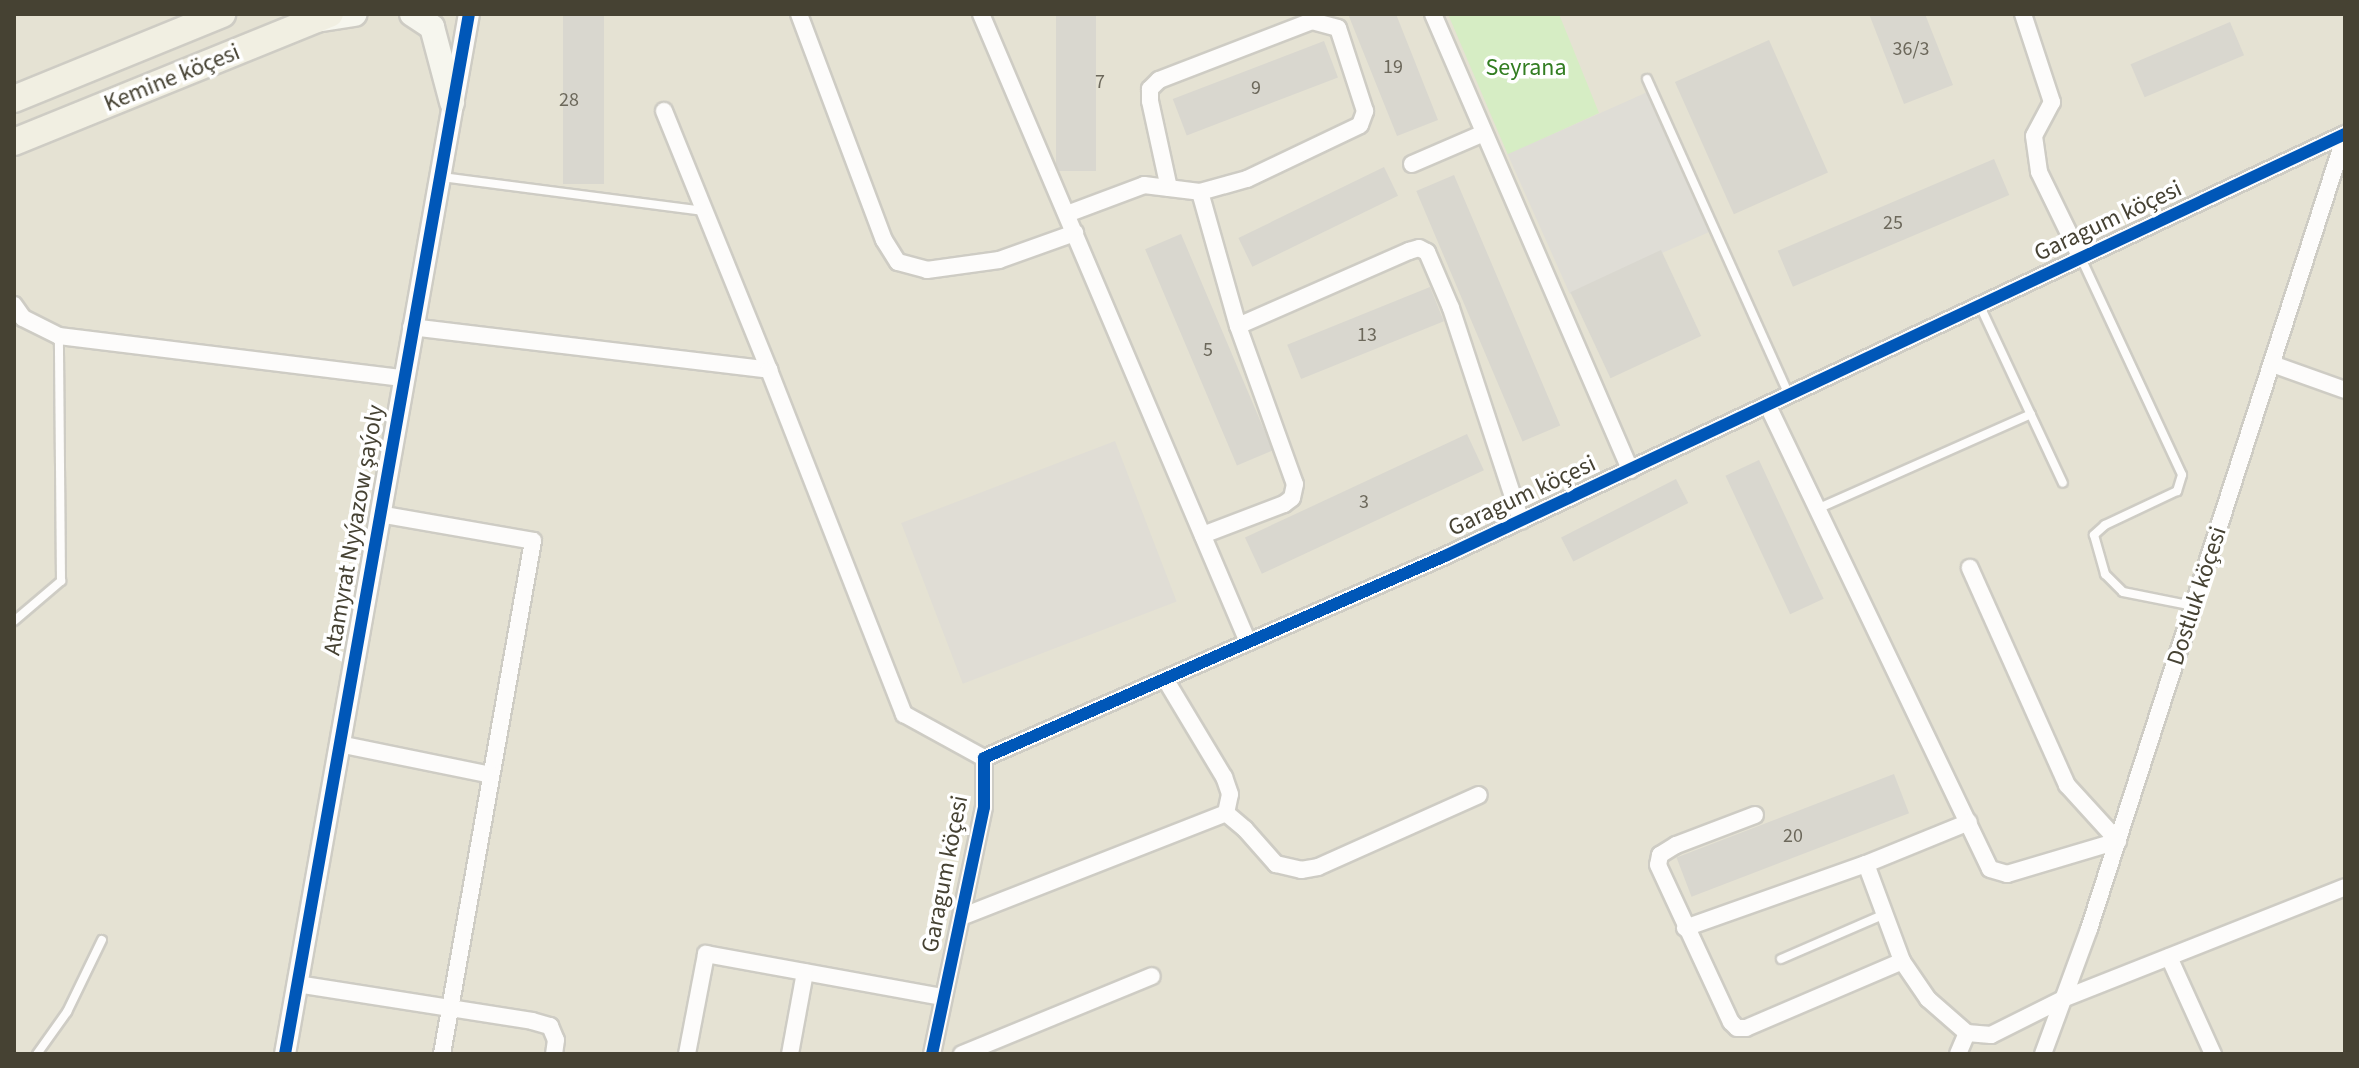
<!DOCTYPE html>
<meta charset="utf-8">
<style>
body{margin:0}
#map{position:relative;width:2359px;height:1068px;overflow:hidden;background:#f0eee6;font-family:"Source Sans 3",sans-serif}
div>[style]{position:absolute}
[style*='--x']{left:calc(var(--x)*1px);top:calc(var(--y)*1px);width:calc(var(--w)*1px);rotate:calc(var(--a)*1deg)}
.residential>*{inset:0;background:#e5e2d3;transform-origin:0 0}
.industrial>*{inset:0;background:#e0ddd5;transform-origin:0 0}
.green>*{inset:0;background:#d6edc4}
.parking>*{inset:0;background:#dfddd6;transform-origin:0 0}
.building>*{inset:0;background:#d9d7cf;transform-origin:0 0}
.roads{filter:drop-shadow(2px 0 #ceccc4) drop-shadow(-2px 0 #ceccc4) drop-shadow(0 2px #ceccc4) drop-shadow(0 -2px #ceccc4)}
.service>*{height:8px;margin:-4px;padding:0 4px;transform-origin:4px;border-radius:4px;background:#fdfcfb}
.minor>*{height:16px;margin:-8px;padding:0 8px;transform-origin:8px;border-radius:8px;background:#fdfcfb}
.tertiary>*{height:20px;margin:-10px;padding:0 10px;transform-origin:10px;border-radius:10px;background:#fdfcfb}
.secondary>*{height:24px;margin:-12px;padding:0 12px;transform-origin:12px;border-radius:12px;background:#f6f6ee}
.primary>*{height:26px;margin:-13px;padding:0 13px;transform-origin:13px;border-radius:13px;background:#f1efe2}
.cycleway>*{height:12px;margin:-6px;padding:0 6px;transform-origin:6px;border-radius:6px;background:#0057b8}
span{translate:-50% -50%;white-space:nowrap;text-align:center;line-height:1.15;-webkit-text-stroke:7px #fff;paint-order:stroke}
.number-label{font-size:20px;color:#6c685b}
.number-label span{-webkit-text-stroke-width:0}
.park-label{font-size:24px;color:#327d21}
.street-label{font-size:24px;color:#464233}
.frame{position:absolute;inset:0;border:16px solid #464233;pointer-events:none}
</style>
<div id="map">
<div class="residential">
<i style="left:14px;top:14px;width:2331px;height:1040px"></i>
</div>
<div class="industrial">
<i style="left:1115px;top:441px;width:172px;height:229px;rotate:69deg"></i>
</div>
<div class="green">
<i style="clip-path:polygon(1448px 14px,1559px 14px,1599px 113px,1508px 155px)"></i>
</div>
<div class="parking">
<i style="left:1652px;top:90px;width:153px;height:158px;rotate:66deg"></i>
</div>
<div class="building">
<i style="left:563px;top:14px;width:41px;height:170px"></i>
<i style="left:1056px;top:14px;width:40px;height:157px"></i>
<i style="clip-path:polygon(1348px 14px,1396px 14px,1438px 120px,1397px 136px)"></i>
<i style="clip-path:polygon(1869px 14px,1925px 14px,1953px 85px,1904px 104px)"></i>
<i style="left:2230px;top:22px;width:36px;height:108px;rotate:67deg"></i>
<i style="left:1769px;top:40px;width:145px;height:103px;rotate:66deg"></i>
<i style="left:1324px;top:41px;width:39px;height:162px;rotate:69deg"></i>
<i style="left:1994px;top:159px;width:39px;height:235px;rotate:67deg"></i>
<i style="left:1384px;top:167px;width:32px;height:162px;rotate:64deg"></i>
<i style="left:1454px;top:175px;width:272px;height:41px;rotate:67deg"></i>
<i style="left:1181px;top:234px;width:235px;height:39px;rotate:67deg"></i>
<i style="left:1661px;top:250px;width:95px;height:100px;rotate:65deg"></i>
<i style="left:1430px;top:287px;width:37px;height:154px;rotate:68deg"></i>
<i style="left:1467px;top:434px;width:40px;height:245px;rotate:65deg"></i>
<i style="left:1759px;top:460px;width:153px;height:37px;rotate:65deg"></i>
<i style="left:1676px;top:479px;width:27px;height:129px;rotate:63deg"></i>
<i style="left:1894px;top:774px;width:42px;height:233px;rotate:69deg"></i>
</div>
<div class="roads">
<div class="service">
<i style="--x:1647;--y:79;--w:344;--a:65.8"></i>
<i style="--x:442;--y:177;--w:264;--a:7.4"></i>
<i style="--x:2081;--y:258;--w:239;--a:65"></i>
<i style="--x:2182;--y:475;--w:17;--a:107"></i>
<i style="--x:2177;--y:491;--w:80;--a:154.7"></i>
<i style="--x:2105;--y:525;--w:15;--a:138"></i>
<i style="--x:2094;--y:535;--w:41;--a:74.2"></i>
<i style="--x:2105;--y:574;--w:25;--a:45"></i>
<i style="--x:2123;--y:592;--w:71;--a:11.3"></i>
<i style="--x:1980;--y:306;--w:195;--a:64.9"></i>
<i style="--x:1817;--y:509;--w:234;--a:-23.9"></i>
<i style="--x:14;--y:621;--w:62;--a:-40.4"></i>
<i style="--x:61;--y:581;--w:245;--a:-90.5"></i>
<i style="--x:1781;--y:959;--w:113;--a:-23.4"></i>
<i style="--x:37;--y:1054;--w:52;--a:-54.5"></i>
<i style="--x:67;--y:1012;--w:80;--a:-64.1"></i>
</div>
<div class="minor">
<i style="--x:799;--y:14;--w:241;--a:69.4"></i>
<i style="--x:884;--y:240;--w:26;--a:58"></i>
<i style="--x:898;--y:262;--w:30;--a:15"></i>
<i style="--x:927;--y:270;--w:73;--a:-7.9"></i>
<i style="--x:999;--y:260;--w:81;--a:-19.6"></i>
<i style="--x:981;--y:14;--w:682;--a:66.97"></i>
<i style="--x:1433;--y:14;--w:497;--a:66.6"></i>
<i style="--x:2023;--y:14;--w:93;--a:71.8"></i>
<i style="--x:2052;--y:102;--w:38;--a:118"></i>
<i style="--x:2034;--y:136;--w:36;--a:82"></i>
<i style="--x:2039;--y:172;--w:96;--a:64"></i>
<i style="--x:664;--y:111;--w:279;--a:67.9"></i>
<i style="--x:1412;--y:164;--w:78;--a:-23.3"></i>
<i style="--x:1200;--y:192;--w:139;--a:74.2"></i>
<i style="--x:1238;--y:326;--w:168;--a:70.2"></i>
<i style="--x:1295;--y:484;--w:14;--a:102"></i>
<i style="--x:1292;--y:498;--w:10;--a:143"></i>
<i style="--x:1284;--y:504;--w:87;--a:159.1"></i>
<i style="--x:1067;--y:214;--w:82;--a:-20.6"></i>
<i style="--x:1144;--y:185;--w:56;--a:7.1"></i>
<i style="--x:1200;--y:192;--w:49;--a:-15.5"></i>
<i style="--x:1247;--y:179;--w:125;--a:-25.5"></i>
<i style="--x:1360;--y:125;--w:15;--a:-70"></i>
<i style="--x:1365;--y:111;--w:87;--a:-108"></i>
<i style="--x:1338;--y:28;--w:27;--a:-165"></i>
<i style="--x:1312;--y:21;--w:164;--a:158.9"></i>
<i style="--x:1159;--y:80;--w:13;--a:135"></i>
<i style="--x:1150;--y:89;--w:12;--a:90"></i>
<i style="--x:1150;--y:101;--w:89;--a:77.7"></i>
<i style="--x:14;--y:305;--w:16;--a:55"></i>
<i style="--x:23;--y:318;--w:40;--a:26.6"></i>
<i style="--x:59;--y:336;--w:346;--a:7"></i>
<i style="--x:1238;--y:326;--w:187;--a:-23.7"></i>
<i style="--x:1409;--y:251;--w:10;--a:-17"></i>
<i style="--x:1419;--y:248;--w:9;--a:27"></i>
<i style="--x:1427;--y:252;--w:61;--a:66.8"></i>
<i style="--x:1451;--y:308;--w:224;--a:71.8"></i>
<i style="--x:411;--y:327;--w:361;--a:6.8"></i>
<i style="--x:769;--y:370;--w:370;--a:68.6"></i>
<i style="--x:904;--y:714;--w:91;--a:28.8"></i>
<i style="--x:2272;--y:364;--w:77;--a:19.6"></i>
<i style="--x:1768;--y:406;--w:513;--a:64.38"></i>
<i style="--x:1990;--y:869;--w:18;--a:16"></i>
<i style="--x:2007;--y:874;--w:116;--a:-16.6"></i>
<i style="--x:2118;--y:841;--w:76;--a:-132.3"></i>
<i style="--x:2067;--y:785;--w:238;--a:-114.1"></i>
<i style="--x:379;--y:514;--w:156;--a:9.9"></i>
<i style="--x:533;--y:541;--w:521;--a:100.06"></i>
<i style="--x:339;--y:744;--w:155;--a:11.5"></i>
<i style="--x:1226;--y:813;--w:25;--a:40"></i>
<i style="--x:1245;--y:829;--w:47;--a:48.5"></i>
<i style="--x:1276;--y:864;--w:26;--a:13"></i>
<i style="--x:1301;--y:870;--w:17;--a:-10"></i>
<i style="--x:1318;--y:867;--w:176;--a:-24.1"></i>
<i style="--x:1755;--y:815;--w:85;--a:159.2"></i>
<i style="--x:1676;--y:845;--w:19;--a:148"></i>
<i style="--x:1660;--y:855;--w:10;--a:101"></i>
<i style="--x:1658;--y:865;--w:173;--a:65.1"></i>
<i style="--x:1731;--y:1022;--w:8;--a:45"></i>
<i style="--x:1737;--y:1028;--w:9;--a:0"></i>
<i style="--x:1746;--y:1028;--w:170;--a:-23.2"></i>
<i style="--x:1902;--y:961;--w:46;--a:55.6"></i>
<i style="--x:1928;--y:999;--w:52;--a:41.1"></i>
<i style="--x:1866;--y:864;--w:103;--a:69.6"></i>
<i style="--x:961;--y:917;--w:285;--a:-21.4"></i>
<i style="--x:1226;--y:813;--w:19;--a:-78"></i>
<i style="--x:1230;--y:794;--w:18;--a:-109"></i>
<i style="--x:1224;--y:777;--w:114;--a:-121"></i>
<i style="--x:1685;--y:928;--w:192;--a:-19.5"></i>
<i style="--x:1866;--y:864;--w:111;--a:-22.2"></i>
<i style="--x:2169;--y:957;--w:107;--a:65.6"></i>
<i style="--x:297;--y:984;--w:238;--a:8.9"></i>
<i style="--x:532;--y:1021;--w:19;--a:16"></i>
<i style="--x:550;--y:1026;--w:15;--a:67"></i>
<i style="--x:556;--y:1040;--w:14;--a:98"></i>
<i style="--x:687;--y:1054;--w:102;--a:-79.2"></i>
<i style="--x:706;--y:954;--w:241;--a:10.3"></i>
<i style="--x:790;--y:1054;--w:83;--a:-79.6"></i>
<i style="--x:932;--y:1054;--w:252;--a:-78.1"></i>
<i style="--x:984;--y:807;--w:49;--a:-90"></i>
<i style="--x:984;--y:758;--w:503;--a:-23.66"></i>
<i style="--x:1445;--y:556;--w:994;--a:-25.12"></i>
<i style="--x:962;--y:1054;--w:205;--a:-22.3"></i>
<i style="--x:1958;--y:1054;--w:23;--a:-67"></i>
<i style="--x:1967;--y:1033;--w:24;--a:5"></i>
<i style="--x:1991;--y:1035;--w:83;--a:-26.6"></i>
<i style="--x:2065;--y:998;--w:301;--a:-21.6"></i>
<i style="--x:2043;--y:1054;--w:133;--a:-69.8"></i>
<i style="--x:2089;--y:929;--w:833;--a:-72.11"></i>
</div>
<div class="tertiary">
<i style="--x:285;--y:1054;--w:1056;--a:-79.97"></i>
</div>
<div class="secondary">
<i style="--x:412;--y:14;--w:24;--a:33"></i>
<i style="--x:432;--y:27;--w:78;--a:75.1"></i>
<i style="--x:316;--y:20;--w:39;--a:-9"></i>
</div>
<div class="primary">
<i style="--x:14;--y:99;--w:225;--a:-22.2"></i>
<i style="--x:14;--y:142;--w:341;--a:-22.1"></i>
</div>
</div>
<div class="cycleway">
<i style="--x:285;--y:1054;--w:1056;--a:-79.97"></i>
<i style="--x:932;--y:1054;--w:252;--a:-78.1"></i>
<i style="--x:984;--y:807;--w:49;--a:-90"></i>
<i style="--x:984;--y:758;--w:503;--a:-23.66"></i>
<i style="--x:1445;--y:556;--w:994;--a:-25.12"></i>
</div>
<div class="number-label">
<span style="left:1911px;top:49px">36/3</span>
<span style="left:1393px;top:67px">19</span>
<span style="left:1100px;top:82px">7</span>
<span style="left:1256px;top:88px">9</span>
<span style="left:569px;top:100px">28</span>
<span style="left:1893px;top:223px">25</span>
<span style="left:1367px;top:335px">13</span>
<span style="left:1208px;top:350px">5</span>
<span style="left:1364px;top:502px">3</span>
<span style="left:1793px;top:836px">20</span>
</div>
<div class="park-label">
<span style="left:1526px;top:68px">Seyrana</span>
</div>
<div class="street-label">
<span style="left:172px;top:78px;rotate:-22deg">Kemine köçesi</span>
<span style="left:2108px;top:221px;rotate:-25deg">Garagum köçesi</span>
<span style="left:1522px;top:496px;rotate:-25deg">Garagum köçesi</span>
<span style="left:354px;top:530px;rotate:-80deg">Atamyrat Nyýazow şaýoly</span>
<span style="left:2197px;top:596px;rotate:-72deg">Dostluk köçesi</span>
<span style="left:945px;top:874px;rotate:-79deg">Garagum köçesi</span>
</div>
<div class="frame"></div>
</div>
